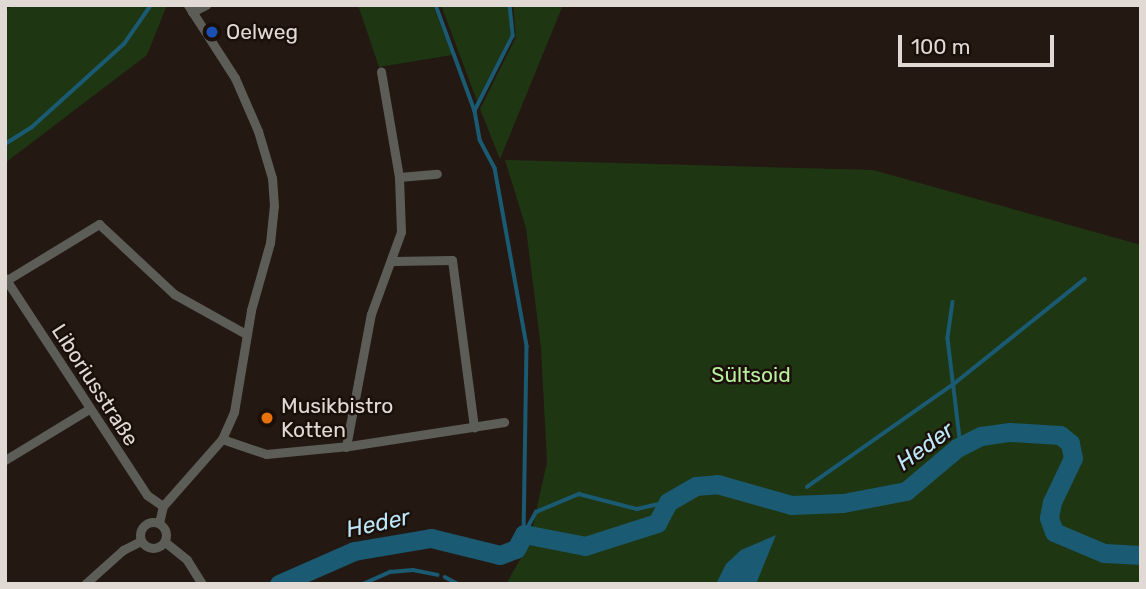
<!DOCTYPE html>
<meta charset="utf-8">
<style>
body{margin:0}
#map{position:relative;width:1146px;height:589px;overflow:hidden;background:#231912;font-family:Rubik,sans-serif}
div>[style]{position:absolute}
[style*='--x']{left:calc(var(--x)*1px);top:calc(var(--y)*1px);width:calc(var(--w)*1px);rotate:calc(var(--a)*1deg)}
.green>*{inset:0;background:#1f3612}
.water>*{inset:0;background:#1a5a72}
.stream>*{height:3.5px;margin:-1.75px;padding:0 1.75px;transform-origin:1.75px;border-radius:1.75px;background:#1a5a72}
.river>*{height:19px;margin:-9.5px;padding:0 9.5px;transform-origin:9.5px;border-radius:9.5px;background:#1a5a72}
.street>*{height:9px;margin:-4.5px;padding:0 4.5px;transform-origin:4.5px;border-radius:4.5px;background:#5d5d57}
.street>.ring{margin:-4.5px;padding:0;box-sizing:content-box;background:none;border:9px solid #5d5d57;border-radius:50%}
.dots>*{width:19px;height:19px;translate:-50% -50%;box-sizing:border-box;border:4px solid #1a1009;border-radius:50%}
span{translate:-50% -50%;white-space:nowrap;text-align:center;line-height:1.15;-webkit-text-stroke:5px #1a1009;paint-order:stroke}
.poi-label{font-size:21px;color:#e1d9d4}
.left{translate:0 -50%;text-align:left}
.park-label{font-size:21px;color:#b8ef9e}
.street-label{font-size:21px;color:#e1d9d4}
.water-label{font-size:23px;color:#bde6f8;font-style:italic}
.frame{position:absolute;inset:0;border:7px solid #e1d9d4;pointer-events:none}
.scale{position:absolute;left:898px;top:35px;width:156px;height:32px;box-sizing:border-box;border:4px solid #e1d9d4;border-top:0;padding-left:9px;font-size:21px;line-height:24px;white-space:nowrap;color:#e1d9d4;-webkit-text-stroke:5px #1a1009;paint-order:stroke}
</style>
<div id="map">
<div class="green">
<i style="clip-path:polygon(13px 5px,167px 5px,147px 55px,5px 163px,5px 11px)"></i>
<i style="clip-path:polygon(358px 5px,433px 5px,452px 55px,379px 67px)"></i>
<i style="clip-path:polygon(441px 5px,508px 5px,511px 34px,477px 101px)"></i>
<i style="clip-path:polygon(513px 5px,563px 5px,500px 159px,480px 109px,516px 37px)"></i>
<i style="clip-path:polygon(505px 160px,873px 170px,1141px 245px,1141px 584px,506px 584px,529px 544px,547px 462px,541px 348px,526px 228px)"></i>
</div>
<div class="water">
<i style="clip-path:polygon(776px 535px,756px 584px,716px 584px,726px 564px,741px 550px)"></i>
</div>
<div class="stream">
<i style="--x:436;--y:5;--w:113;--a:69.8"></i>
<i style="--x:510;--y:5;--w:31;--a:84"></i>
<i style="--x:513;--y:36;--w:84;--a:116.9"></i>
<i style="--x:475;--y:111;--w:29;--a:80"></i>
<i style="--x:480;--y:140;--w:32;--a:62"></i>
<i style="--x:495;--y:168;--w:181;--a:79.8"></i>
<i style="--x:527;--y:346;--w:188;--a:90.9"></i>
<i style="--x:5;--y:144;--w:32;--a:-32"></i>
<i style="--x:32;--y:127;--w:124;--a:-42.1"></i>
<i style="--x:124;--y:44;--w:47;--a:-55.3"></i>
<i style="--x:953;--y:302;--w:37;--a:98"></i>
<i style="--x:948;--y:339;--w:108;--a:83.1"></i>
<i style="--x:807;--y:487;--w:181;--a:-35.1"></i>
<i style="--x:955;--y:383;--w:166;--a:-38.7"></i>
<i style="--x:525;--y:532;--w:23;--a:-61"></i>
<i style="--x:536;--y:512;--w:47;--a:-22.7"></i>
<i style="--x:579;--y:494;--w:60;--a:14.5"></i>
<i style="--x:637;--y:509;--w:32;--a:-13"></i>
<i style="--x:445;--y:577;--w:15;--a:28"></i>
<i style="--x:363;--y:584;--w:30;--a:-24"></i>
<i style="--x:390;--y:572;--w:23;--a:-5"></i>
<i style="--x:413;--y:570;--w:25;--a:11"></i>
</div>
<div class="river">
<i style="--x:279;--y:584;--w:82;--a:-23.7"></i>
<i style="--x:354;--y:551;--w:78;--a:-9.6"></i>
<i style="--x:431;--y:538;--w:71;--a:13.8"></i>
<i style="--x:500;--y:555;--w:17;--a:-21"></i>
<i style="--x:516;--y:549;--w:17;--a:-62"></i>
<i style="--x:524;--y:534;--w:62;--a:11.1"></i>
<i style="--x:585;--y:546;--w:76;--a:-17.7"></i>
<i style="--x:657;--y:523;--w:24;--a:-62"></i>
<i style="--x:668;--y:502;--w:32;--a:-30"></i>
<i style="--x:696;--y:486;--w:21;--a:-5"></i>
<i style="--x:717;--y:484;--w:77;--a:15.8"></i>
<i style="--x:791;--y:505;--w:52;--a:-2.2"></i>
<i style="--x:843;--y:503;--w:64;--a:-10.8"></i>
<i style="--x:906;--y:491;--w:67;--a:-40.1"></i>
<i style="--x:957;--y:448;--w:27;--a:-27"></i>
<i style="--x:981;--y:436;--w:29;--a:-8"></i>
<i style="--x:1010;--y:432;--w:50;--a:3.4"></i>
<i style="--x:1060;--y:435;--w:13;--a:39"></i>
<i style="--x:1070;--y:443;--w:15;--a:79"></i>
<i style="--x:1073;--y:458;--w:49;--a:115.5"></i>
<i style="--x:1052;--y:502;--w:16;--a:101"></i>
<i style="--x:1049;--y:518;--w:15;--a:70"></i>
<i style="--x:1054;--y:532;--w:54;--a:22.8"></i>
<i style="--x:1104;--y:553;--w:37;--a:3"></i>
</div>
<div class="street">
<i style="--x:192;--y:12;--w:16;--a:-27"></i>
<i style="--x:399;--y:177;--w:38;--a:-5"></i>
<i style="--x:393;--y:261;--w:59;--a:-1"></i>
<i style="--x:452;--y:260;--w:169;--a:82.5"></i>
<i style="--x:5;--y:278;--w:259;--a:56.8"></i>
<i style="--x:147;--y:495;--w:19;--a:35"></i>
<i style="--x:7;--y:280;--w:108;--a:-31.3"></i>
<i style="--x:99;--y:224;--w:103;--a:43"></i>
<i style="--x:174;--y:294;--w:82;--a:29.1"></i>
<i style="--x:222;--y:439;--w:46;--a:18.8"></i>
<i style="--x:266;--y:454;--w:83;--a:-5.5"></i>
<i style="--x:349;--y:446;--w:157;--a:-8.8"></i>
<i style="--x:346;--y:447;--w:135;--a:-79.4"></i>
<i style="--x:371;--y:314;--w:87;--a:-69.9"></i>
<i style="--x:401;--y:232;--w:55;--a:-92.1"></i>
<i style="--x:399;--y:177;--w:107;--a:-99.7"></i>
<i style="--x:5;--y:460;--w:98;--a:-31.3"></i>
<i class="ring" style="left:140px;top:522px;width:17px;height:17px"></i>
<i style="--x:159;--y:523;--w:17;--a:-77"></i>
<i style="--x:163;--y:506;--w:89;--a:-48.6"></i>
<i style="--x:222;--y:439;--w:30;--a:-66"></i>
<i style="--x:234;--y:412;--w:103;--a:-80.5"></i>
<i style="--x:251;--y:310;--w:70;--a:-74.2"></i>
<i style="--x:270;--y:243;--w:37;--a:-84"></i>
<i style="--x:274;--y:206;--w:28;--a:-94"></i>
<i style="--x:272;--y:178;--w:49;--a:-106.6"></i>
<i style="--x:258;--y:131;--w:58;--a:-113.5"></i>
<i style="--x:235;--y:78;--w:87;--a:-122.8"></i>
<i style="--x:165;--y:542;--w:28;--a:39"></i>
<i style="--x:187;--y:560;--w:28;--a:58"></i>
<i style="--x:85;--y:584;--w:51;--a:-41.8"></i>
<i style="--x:123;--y:550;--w:20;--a:-27"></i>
</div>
<div class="dots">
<i style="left:212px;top:32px;background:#1a4fb4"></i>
<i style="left:267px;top:418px;background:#e8710a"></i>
</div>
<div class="poi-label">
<span class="left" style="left:226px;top:32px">Oelweg</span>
<span class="left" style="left:281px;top:418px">Musikbistro<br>Kotten</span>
</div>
<div class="park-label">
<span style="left:751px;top:375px">Sültsoid</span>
</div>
<div class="street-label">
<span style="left:95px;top:385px;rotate:57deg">Liboriusstraße</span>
</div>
<div class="water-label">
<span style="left:925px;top:446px;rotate:-36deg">Heder</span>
<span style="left:378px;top:523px;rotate:-12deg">Heder</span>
</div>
<div class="frame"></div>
<div class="scale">100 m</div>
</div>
